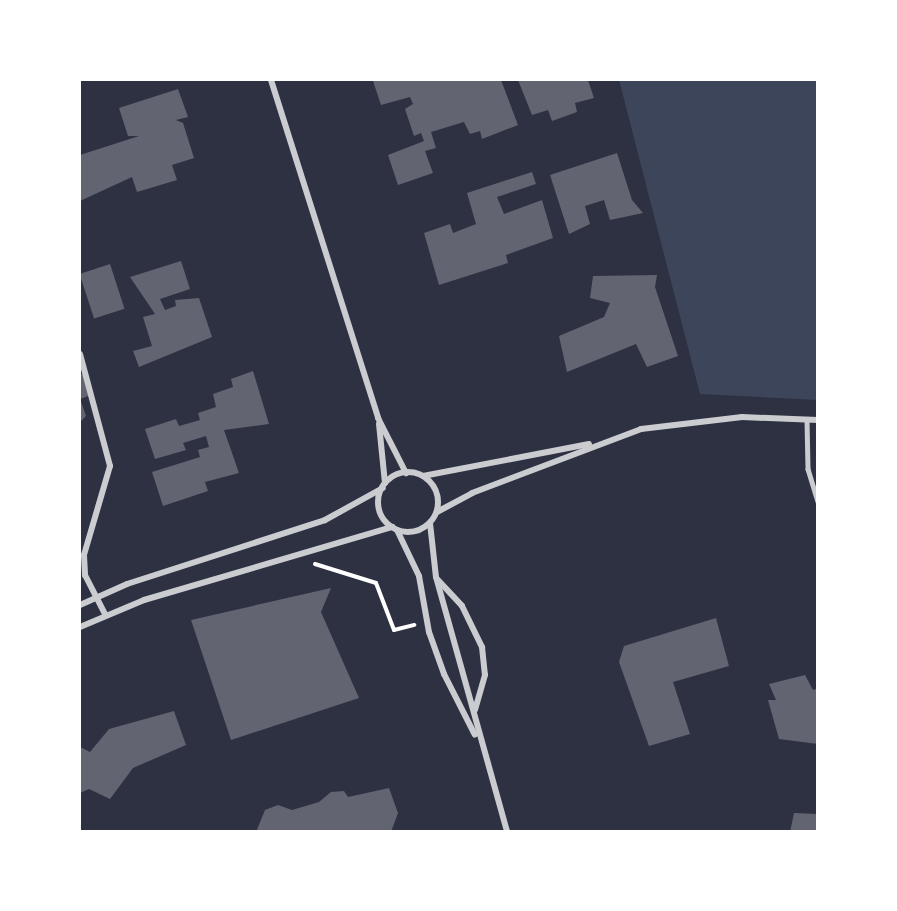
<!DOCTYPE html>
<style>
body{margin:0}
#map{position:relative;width:897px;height:911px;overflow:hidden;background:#2d3142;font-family:Jost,sans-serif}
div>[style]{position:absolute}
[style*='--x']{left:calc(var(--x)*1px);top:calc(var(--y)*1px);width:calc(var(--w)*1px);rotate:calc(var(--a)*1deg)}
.green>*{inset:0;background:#3c4559}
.building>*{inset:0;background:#626471;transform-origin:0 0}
.path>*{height:4px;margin:-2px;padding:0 2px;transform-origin:2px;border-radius:2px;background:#fff}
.service>*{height:4.5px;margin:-2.25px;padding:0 2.25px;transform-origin:2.25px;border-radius:2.25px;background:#caccd0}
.minor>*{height:6px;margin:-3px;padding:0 3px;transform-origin:3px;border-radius:3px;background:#caccd0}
.minor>.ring{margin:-3px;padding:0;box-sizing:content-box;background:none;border:6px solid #caccd0;border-radius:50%}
span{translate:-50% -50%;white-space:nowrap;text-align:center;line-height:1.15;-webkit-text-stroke:4.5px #fff;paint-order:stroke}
.frame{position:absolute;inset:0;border:81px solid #fff;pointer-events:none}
</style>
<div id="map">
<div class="green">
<i style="clip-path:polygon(619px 80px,817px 80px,817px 400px,700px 394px)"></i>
</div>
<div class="building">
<i style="clip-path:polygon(501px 80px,518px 125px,482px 139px,480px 131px,470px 134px,464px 122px,431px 132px,436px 148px,425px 151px,433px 173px,398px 185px,388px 155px,424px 141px,421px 133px,414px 136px,405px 109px,413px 104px,410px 97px,381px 105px,373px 81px)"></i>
<i style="clip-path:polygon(518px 80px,588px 80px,594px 98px,575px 103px,577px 112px,552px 121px,548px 110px,532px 115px)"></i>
<i style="clip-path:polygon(178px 89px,188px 117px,176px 120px,183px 123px,194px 158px,172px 165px,177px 180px,137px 192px,132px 177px,80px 201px,80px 155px,139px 136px,128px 136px,119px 108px)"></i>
<i style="clip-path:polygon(617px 153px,632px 200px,643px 213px,610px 220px,604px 200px,585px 206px,590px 224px,569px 234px,550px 175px)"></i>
<i style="clip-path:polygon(532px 172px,536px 184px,497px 197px,504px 214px,542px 200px,553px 238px,506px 255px,508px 263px,439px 285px,424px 233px,450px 224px,453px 233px,476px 224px,467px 193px)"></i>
<i style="clip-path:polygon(181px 261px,190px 289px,160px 299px,165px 310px,176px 306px,175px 300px,199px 298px,212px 337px,139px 367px,133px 351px,152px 346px,143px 317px,155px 314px,130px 277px)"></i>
<i style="left:110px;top:264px;width:47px;height:32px;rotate:72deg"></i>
<i style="clip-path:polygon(657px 275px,655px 287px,678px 356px,647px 367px,636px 344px,567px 372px,559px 336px,604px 317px,610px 303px,590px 298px,593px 276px)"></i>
<i style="clip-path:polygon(253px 371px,269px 424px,224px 430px,239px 473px,205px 482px,208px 491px,163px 506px,152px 472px,200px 457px,198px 450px,209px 447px,206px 436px,183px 443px,186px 450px,155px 459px,145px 429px,176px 419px,179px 426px,200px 420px,198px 413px,216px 407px,213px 394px,233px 387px,231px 379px)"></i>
<i style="clip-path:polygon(85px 373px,91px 395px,80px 399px,86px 416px,80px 422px,80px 375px)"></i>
<i style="clip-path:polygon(331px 588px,321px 612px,359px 698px,231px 740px,191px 620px)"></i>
<i style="clip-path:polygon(716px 618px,729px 666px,673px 682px,690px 734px,649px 746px,619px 662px,624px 646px)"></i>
<i style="clip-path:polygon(805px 675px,813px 690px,818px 688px,818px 744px,779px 739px,768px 700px,776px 700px,769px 684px)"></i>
<i style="clip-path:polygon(174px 711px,186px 745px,133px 768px,110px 799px,89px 789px,80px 793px,80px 747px,90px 752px,109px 729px)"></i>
<i style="clip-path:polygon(389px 788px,398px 813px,391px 832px,256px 832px,265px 810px,278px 805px,292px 810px,319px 802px,331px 792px,344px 791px,348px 797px)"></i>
<i style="clip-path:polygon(794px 813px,818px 814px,818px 832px,790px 832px)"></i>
</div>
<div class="path">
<i style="--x:315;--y:564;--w:64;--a:17.3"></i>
<i style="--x:376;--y:583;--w:50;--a:69"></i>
<i style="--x:394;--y:630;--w:21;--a:-14"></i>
</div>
<div class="service">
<i style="--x:807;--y:420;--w:49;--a:88.8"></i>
<i style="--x:808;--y:469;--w:34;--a:73"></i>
</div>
<div class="minor">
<i style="--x:271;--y:80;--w:355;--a:72.4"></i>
<i style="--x:378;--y:418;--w:62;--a:63"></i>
<i style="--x:80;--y:354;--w:116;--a:75"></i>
<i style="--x:110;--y:466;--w:93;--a:106.3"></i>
<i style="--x:84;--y:555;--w:20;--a:87"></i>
<i style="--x:85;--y:575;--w:44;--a:62.9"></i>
<i style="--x:379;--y:424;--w:59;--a:84.2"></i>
<i class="ring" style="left:378px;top:472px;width:54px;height:54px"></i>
<i style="--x:423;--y:476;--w:169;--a:-10.9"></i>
<i style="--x:437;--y:512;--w:40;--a:-28"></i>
<i style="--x:472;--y:493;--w:181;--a:-20.7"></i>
<i style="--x:641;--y:429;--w:102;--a:-6.8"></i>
<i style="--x:742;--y:417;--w:76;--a:2.3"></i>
<i style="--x:430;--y:523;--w:54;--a:83.7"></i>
<i style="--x:436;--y:577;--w:265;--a:74.4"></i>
<i style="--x:397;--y:530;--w:51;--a:64.4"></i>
<i style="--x:419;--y:576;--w:57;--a:79.9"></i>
<i style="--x:429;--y:632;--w:45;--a:70.3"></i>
<i style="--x:444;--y:674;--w:68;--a:63.1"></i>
<i style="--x:438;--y:580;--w:35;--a:47"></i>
<i style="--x:462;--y:606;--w:46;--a:64"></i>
<i style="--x:482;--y:647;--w:28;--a:84"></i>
<i style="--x:485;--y:675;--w:36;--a:106"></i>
<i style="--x:80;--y:605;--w:51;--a:-24.1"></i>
<i style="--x:127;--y:584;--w:208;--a:-17.9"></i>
<i style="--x:325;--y:520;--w:66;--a:-28.9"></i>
<i style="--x:80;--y:627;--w:69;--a:-22.9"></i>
<i style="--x:144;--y:600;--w:259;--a:-16.4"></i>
</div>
<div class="frame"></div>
</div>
